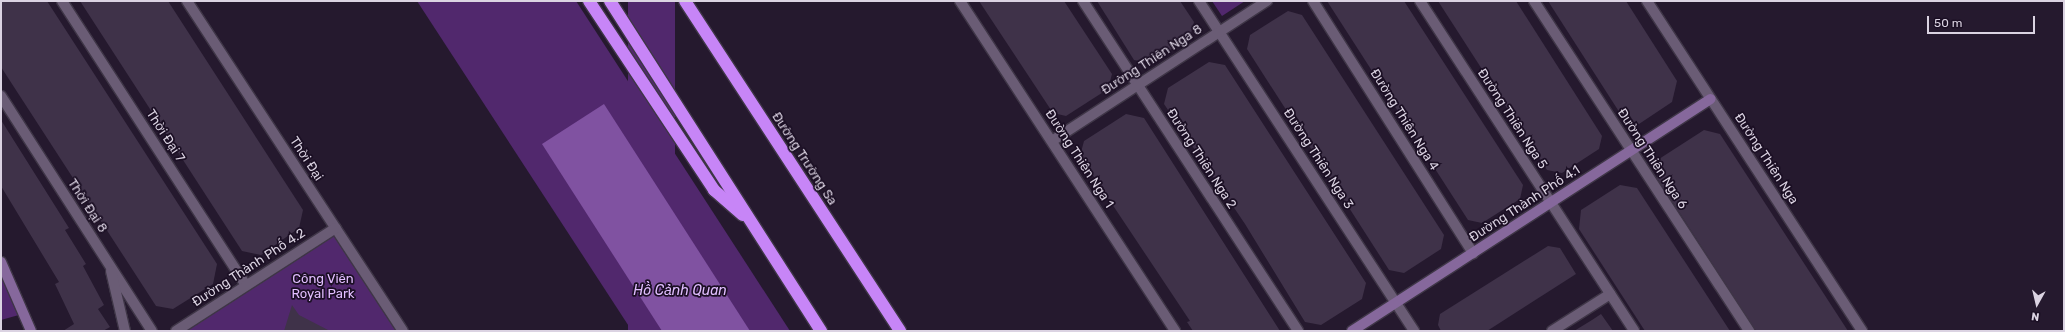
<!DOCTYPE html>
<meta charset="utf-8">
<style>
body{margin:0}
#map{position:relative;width:2065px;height:332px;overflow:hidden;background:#25192e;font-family:Rubik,sans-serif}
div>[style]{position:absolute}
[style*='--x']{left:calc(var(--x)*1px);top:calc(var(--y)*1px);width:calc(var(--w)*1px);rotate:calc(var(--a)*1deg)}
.green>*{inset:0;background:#51286d;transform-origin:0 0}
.water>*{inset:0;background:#8052a1}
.building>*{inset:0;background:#3f3249}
.roads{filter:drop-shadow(1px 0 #3f3647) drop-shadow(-1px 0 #3f3647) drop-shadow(0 1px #3f3647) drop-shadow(0 -1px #3f3647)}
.street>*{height:10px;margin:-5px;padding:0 5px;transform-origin:5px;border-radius:5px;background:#6a5c75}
.secondary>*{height:10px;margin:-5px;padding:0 5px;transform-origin:5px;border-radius:5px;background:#86689c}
.highway>*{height:12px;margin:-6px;padding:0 6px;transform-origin:6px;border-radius:6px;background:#c785f7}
span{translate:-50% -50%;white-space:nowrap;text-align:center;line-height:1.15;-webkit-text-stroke:3.5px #1b0f24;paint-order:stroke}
.street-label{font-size:13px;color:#dbd3e2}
.park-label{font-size:13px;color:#e2beff}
.water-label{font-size:14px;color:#e1beff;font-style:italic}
.frame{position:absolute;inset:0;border:2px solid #dbd3e2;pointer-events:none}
.north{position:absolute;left:2017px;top:284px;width:40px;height:40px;-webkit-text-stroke:3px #1b0f24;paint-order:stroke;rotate:188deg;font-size:11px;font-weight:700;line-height:16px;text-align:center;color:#dbd3e2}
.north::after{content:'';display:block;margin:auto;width:14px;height:18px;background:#dbd3e2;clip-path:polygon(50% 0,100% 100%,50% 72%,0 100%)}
.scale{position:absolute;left:1927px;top:16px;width:108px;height:18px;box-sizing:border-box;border:2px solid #dbd3e2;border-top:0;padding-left:5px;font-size:12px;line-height:14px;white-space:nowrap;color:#dbd3e2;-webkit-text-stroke:3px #1b0f24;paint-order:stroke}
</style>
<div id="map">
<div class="green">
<i style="clip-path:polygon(417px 1px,576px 1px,790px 331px,632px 331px)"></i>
<i style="left:628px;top:1px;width:47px;height:393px"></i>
<i style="clip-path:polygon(1212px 1px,1245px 1px,1222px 16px)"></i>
<i style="clip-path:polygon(336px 228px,403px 331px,176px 331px)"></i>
<i style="clip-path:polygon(1px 262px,26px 313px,1px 320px)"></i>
</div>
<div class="water">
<i style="clip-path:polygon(604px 104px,750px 331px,662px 331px,542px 144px)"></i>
</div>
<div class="building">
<i style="clip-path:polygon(1px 1px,47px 1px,217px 264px,213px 284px,173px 309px,156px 306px,1px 67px)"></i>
<i style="clip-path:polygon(80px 1px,168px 1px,303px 210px,299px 228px,261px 255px,242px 251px)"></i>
<i style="clip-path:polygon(979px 1px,1064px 1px,1112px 74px,1108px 89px,1066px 116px,1053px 113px)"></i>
<i style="clip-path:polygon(1097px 1px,1180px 1px,1194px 22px,1190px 37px,1150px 63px,1134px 60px)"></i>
<i style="clip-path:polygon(1327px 1px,1404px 1px,1523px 185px,1520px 199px,1482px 223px,1468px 220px)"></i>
<i style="clip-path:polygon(1438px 1px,1516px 1px,1602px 136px,1599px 149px,1562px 173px,1547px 170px)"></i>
<i style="clip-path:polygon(1548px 1px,1626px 1px,1677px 81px,1672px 102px,1639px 124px,1625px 121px)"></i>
<i style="clip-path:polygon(1288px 11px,1302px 15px,1444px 235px,1441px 249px,1404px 273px,1389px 270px,1247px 49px,1250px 35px)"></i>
<i style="clip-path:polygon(1209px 62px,1225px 65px,1366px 283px,1362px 299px,1321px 325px,1305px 322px,1245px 224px,1164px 104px,1168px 88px)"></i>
<i style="clip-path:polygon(1126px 114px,1144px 118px,1280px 331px,1193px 331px,1187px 322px,1190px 321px,1080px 156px,1084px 141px)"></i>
<i style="clip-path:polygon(1px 120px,69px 228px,65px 230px,86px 264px,83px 266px,104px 305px,98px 309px,110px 327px,103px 331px,63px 331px,74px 324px,55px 284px,59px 282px,1px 186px)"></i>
<i style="clip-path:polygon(1704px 130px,1720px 134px,1848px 331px,1756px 331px,1657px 178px,1659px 159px)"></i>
<i style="clip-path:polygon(1620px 185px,1637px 188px,1730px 331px,1645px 331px,1579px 229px,1581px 210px)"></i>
<i style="clip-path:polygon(1548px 246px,1560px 248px,1576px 274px,1487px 331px,1441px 331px,1438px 325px,1440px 314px)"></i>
<i style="clip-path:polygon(292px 305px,299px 315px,330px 331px,284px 331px)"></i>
<i style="clip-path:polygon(1601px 314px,1613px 331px,1574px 331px,1592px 320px)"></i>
</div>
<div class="roads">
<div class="street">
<i style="--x:62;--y:1;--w:338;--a:57.1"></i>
<i style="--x:187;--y:1;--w:394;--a:56.8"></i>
<i style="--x:960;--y:1;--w:394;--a:56.9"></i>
<i style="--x:1083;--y:1;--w:394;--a:56.9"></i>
<i style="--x:1199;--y:1;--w:394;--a:56.9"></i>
<i style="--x:1313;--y:1;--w:299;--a:57.6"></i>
<i style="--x:1420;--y:1;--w:393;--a:57"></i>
<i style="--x:1534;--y:1;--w:394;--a:56.9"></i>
<i style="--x:1647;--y:1;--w:394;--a:56.9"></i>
<i style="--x:1;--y:96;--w:279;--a:57.3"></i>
<i style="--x:1052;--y:141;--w:257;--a:-33.1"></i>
<i style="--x:111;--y:271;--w:62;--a:76.9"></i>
<i style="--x:176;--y:331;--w:190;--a:-32.8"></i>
<i style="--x:1552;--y:331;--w:69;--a:-32.5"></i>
</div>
<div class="secondary">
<i style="--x:1;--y:262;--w:75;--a:66.5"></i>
<i style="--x:1352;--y:331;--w:427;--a:-32.9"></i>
</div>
<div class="highway">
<i style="--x:589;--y:1;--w:227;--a:56.5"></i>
<i style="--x:714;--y:190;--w:38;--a:41"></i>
<i style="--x:610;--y:1;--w:392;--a:57.4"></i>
<i style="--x:685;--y:1;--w:394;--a:56.9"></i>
</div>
</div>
<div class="street-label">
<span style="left:1152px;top:60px;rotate:-33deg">Đường Thiên Nga 8</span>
<span style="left:1512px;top:119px;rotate:57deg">Đường Thiên Nga 5</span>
<span style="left:1404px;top:120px;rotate:58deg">Đường Thiên Nga 4</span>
<span style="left:165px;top:136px;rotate:57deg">Thời Đại 7</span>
<span style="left:306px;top:159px;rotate:57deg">Thời Đại</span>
<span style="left:804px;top:159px;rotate:57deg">Đường Trường Sa</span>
<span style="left:1079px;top:159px;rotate:57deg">Đường Thiên Nga 1</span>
<span style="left:1201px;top:159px;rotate:57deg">Đường Thiên Nga 2</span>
<span style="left:1318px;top:159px;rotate:57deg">Đường Thiên Nga 3</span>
<span style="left:1652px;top:159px;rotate:57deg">Đường Thiên Nga 6</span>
<span style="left:1766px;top:159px;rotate:57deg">Đường Thiên Nga</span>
<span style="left:1525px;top:204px;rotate:-33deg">Đường Thành Phố 4.1</span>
<span style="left:87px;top:206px;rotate:57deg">Thời Đại 8</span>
<span style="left:249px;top:268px;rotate:-33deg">Đường Thành Phố 4.2</span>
</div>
<div class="park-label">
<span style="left:323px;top:287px">Công Viên<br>Royal Park</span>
</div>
<div class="water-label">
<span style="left:680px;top:291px">Hồ Cảnh Quan</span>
</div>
<div class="frame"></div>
<div class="north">N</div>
<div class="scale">50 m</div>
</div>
